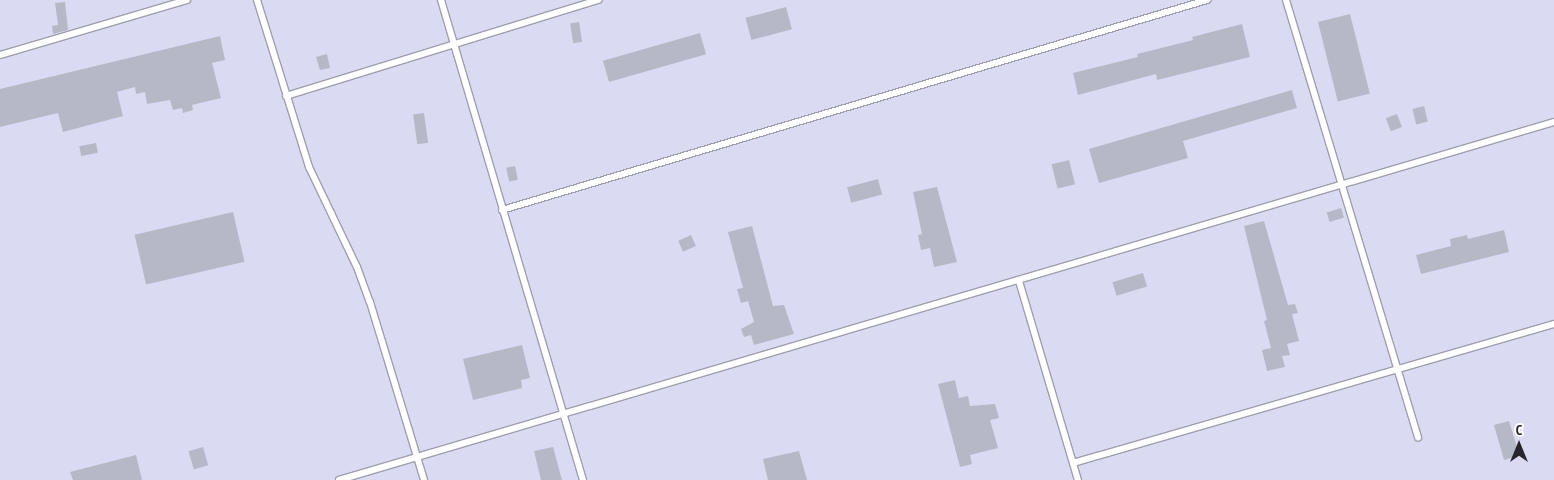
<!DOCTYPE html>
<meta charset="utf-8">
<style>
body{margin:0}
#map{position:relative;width:1554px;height:480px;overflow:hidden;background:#e7e8f8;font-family:"PT Sans Narrow",sans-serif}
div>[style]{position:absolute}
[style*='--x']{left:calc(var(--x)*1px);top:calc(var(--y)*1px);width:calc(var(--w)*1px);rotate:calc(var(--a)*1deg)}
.built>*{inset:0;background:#dadbf2;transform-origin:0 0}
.building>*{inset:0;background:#b7b8c7;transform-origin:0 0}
.roads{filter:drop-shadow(1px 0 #9e9fae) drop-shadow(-1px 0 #9e9fae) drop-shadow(0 1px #9e9fae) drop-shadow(0 -1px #9e9fae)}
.service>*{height:6px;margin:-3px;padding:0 3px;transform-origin:3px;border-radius:3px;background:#fff}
span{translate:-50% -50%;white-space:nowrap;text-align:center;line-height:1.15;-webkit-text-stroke:4.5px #fff;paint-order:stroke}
.north{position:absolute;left:1494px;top:420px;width:50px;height:50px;-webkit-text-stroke:4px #fff;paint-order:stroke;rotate:0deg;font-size:14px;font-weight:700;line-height:20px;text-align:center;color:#25252b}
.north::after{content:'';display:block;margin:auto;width:18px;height:22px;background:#25252b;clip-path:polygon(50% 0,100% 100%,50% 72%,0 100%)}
</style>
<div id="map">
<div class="built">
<i style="left:0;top:0;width:1554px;height:480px"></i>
</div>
<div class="building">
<i style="clip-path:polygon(65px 2px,68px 30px,53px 34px,52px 26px,58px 25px,55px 3px)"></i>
<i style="left:786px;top:7px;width:23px;height:42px;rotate:75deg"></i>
<i style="left:1350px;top:14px;width:82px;height:33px;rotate:76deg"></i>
<i style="left:579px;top:22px;width:20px;height:9px;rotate:81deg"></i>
<i style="clip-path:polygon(1242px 24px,1250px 57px,1157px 80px,1156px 74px,1078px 95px,1073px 73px,1138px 57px,1137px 54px,1193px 40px,1192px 37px)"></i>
<i style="left:700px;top:33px;width:22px;height:101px;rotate:74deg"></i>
<i style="clip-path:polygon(220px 36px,225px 60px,212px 63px,221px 98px,192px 105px,193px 110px,183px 113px,182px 108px,173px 110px,170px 100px,147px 104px,145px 92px,136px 94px,135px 87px,117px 92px,123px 116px,63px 132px,58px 113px,0 127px,0 89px)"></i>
<i style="clip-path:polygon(327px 54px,330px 68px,320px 70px,316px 57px)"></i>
<i style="clip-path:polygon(1292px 90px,1297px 108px,1183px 141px,1188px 158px,1099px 183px,1089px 149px)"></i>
<i style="left:1424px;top:106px;width:16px;height:12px;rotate:76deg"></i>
<i style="left:424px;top:113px;width:30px;height:11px;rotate:82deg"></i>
<i style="left:1397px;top:114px;width:14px;height:12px;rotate:69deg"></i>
<i style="left:96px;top:143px;width:10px;height:17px;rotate:79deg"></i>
<i style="left:1069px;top:160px;width:25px;height:18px;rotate:76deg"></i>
<i style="left:515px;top:166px;width:14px;height:9px;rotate:78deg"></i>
<i style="left:878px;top:179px;width:16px;height:32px;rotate:75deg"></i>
<i style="clip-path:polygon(937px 187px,957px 262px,934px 267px,930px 248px,921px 250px,918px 235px,922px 234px,913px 192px)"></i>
<i style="left:1341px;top:208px;width:10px;height:15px;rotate:73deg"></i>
<i style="left:233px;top:212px;width:51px;height:101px;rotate:77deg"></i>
<i style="clip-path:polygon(1264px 221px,1288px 305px,1295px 304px,1298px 313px,1292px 314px,1299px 341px,1287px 344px,1290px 355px,1282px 356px,1285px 367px,1267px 371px,1262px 350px,1271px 348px,1264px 321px,1267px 320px,1244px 226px)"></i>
<i style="clip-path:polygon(752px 226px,773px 306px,784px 305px,794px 334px,754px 345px,751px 335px,744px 337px,741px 329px,754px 322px,748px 301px,741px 303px,737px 289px,743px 288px,728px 232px)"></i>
<i style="clip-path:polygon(1504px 230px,1509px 252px,1421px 274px,1416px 255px,1451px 246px,1450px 239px,1467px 235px,1468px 239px)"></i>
<i style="left:691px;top:235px;width:12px;height:14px;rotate:66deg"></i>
<i style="left:1143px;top:273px;width:14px;height:32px;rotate:73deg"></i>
<i style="clip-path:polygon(522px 345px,530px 378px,521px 380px,522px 388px,473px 400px,463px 359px)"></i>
<i style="clip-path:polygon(955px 380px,959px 398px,968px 396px,970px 406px,995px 404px,999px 418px,990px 420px,998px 448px,970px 455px,972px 464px,960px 467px,938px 384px)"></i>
<i style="clip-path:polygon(1509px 421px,1517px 447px,1520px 446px,1522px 455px,1504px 460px,1494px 425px)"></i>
<i style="left:203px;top:447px;width:19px;height:15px;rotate:74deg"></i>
<i style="clip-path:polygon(553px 447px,562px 480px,541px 480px,534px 451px)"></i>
<i style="clip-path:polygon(799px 451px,807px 480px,768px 480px,763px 459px)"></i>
<i style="clip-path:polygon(136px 455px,142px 480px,73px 480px,70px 472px)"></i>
</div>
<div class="roads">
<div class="service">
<i style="--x:257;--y:0;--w:175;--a:72.7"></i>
<i style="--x:309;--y:167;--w:111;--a:64.4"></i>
<i style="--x:357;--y:267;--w:37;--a:70"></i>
<i style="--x:370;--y:302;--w:186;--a:73.1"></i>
<i style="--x:441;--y:0;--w:501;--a:73.52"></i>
<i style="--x:1286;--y:0;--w:457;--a:73.2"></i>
<i style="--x:0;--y:55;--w:195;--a:-16.4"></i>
<i style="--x:286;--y:96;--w:327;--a:-17.1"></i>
<i style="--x:502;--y:210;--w:736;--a:-16.59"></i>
<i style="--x:1019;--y:281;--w:208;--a:73.5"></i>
<i style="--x:1073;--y:463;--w:501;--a:-16.12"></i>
<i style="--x:339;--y:480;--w:1267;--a:-16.42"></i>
</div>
</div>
<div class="north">С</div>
</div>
